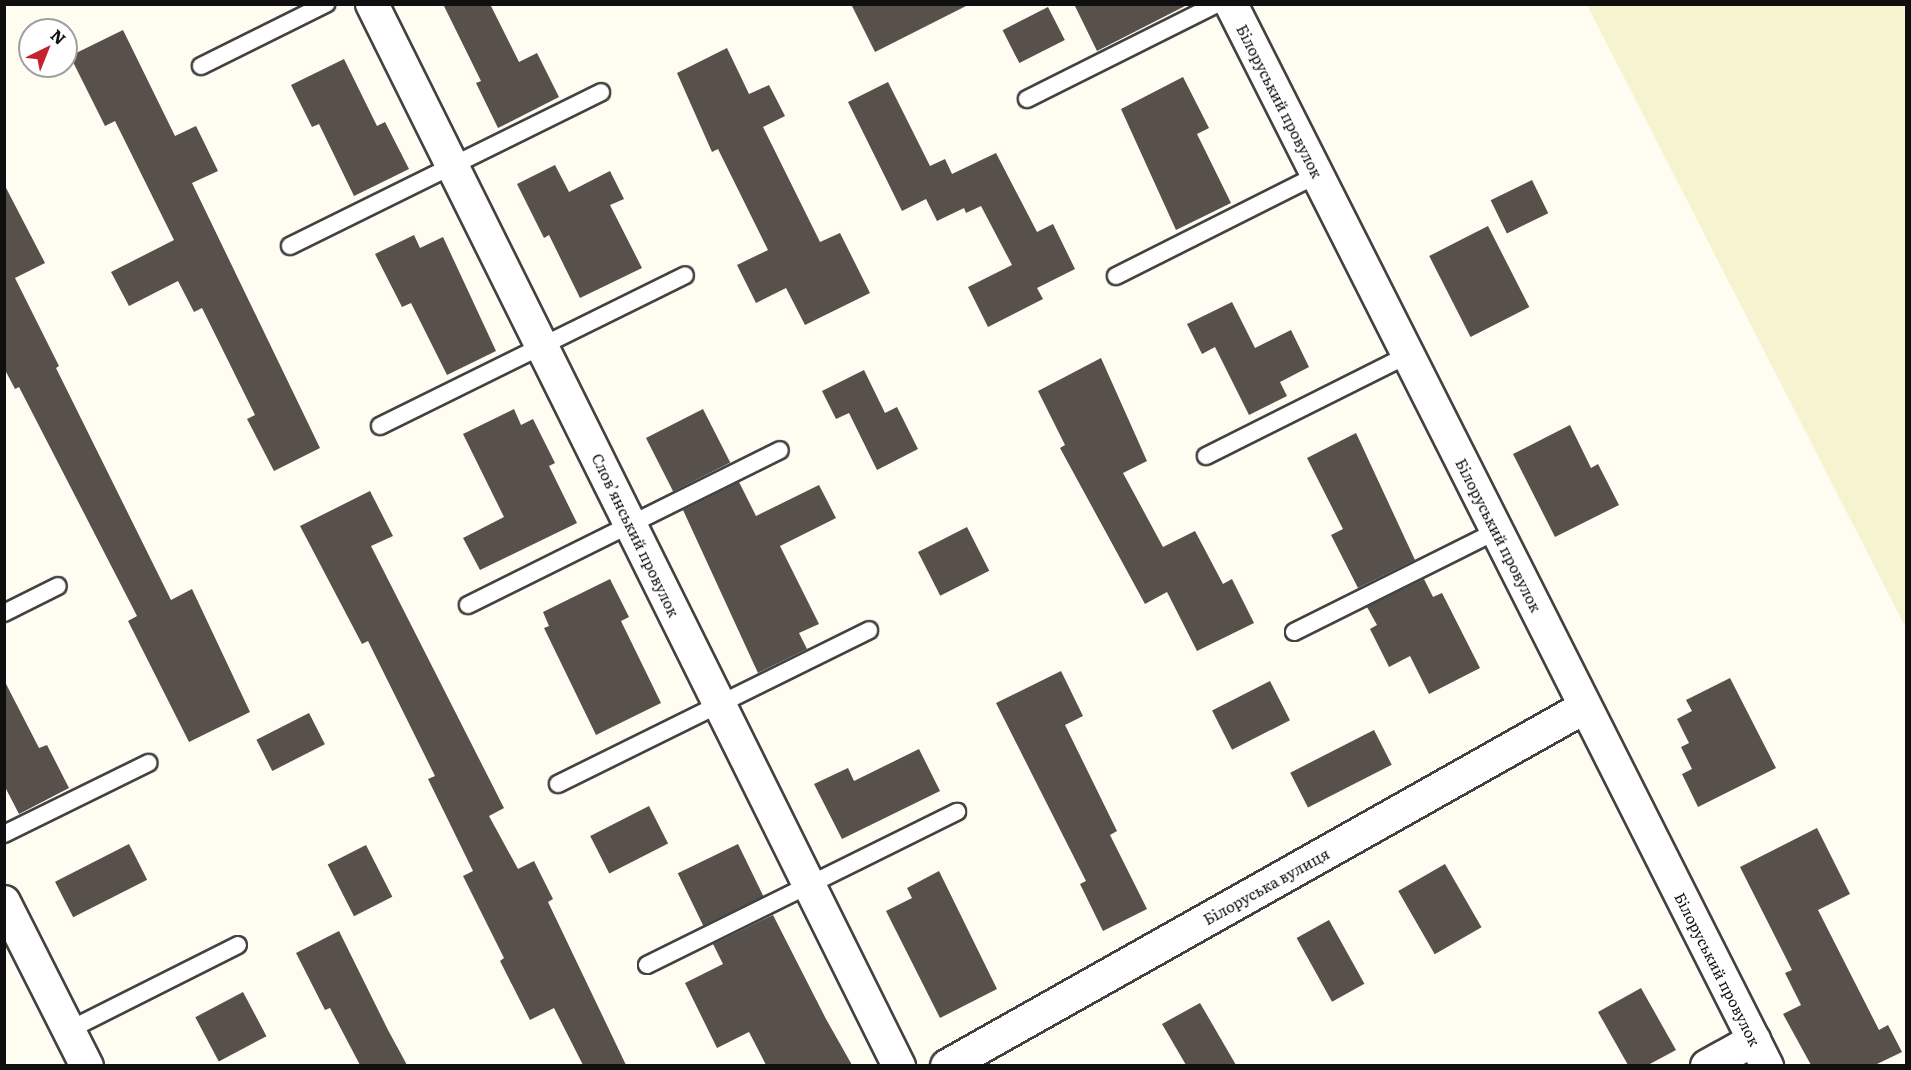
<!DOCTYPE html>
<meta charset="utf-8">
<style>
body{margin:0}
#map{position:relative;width:1911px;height:1070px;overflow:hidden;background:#fffcf1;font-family:Literata,serif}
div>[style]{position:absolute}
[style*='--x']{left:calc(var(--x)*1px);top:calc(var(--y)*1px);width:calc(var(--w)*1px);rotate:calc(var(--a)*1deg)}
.farmland>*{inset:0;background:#f6f3d0}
.building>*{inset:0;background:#58504b;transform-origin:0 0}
.roads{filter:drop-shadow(2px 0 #424242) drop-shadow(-2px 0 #424242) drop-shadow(0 2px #424242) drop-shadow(0 -2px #424242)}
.service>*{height:16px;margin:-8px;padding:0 8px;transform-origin:8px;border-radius:8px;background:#fff}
.minor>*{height:32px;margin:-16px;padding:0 16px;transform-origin:16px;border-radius:16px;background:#fff}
span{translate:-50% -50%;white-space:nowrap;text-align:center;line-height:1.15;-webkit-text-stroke:6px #fff;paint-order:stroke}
.street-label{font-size:15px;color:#0f0f0f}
.frame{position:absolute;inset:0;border:6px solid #0f0f0f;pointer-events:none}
.north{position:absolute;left:18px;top:18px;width:60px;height:60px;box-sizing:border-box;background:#fff;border:2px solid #9f9f9f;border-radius:50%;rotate:43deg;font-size:16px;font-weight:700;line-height:24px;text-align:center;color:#0f0f0f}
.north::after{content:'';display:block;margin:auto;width:21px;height:27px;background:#c5222b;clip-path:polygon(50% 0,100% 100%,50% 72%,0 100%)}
</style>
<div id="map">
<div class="farmland">
<i style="clip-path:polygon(1587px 5px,1906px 5px,1906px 628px)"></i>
</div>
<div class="building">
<i style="clip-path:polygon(443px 4px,490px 4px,519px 62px,537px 53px,559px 97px,498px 128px,476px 83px,481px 81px)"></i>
<i style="clip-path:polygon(851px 4px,970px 4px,875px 52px)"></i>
<i style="clip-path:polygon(1074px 4px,1189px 4px,1097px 51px)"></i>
<i style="left:1048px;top:7px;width:37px;height:51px;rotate:63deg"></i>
<i style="clip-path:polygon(123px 30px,175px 136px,196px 126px,218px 171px,192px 183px,320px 448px,274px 471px,247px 419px,255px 415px,202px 308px,194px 312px,178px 281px,129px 306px,111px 272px,174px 240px,115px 121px,105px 126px,70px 56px)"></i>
<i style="clip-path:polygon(727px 48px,749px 94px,769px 85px,785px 116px,763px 127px,820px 242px,840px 233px,870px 293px,805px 325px,786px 288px,756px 303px,737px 265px,768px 250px,718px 149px,712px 152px,677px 73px)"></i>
<i style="clip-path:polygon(344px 59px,377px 126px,385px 122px,409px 169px,354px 196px,319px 124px,312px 127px,291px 85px)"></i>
<i style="clip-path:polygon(1183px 77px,1209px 128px,1197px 134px,1231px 203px,1176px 230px,1121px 109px)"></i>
<i style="clip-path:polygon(888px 82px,930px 166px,945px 159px,952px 174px,996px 153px,1037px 232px,1053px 224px,1075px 269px,1037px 288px,1043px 299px,988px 327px,968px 287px,1012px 265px,981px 206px,966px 213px,964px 208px,937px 221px,926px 199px,902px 211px,848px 102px)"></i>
<i style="clip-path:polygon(555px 165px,569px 192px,610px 171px,624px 199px,610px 205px,642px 268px,580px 298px,549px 235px,544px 238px,517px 184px)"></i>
<i style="left:1532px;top:180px;width:37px;height:46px;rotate:64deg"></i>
<i style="clip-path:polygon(4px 184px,45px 263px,15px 278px,59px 366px,56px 368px,171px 600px,192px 589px,250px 712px,189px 742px,128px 621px,137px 616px,19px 387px,15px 389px,4px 368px)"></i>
<i style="left:1488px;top:226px;width:91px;height:66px;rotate:63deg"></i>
<i style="clip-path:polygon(414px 235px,420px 248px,443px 237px,496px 351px,447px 375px,411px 303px,402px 307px,375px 254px)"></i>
<i style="clip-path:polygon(1232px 302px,1255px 348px,1291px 330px,1309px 367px,1280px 382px,1287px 396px,1249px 415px,1215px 347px,1202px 354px,1187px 324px)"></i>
<i style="clip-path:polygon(1101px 358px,1147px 461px,1123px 473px,1163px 547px,1195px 531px,1223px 584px,1232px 579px,1254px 623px,1197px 651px,1167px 592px,1145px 604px,1060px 448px,1065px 445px,1038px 391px)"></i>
<i style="clip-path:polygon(864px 370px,885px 413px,897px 407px,918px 449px,877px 470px,849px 413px,836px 419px,822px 391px)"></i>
<i style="clip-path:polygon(514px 409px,521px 425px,533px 419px,555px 463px,549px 466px,577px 523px,480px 570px,463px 538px,504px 517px,463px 434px)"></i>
<i style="left:703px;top:409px;width:60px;height:64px;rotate:63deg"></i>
<i style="clip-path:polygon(1570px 425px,1591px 468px,1598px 464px,1619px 505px,1555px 537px,1513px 454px)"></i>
<i style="clip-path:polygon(1356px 433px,1415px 560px,1358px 588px,1331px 535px,1343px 529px,1307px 458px)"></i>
<i style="clip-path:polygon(739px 482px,756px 516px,819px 485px,836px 518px,780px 546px,819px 624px,799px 633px,807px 649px,758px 673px,683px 510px)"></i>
<i style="clip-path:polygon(370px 491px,393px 536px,371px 546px,504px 808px,489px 816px,518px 869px,534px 861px,553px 899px,548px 902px,626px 1065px,583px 1065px,554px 1008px,530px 1020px,500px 961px,504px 958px,463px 876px,473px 871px,428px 779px,435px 776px,368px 641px,362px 644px,300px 526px)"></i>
<i style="left:967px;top:527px;width:49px;height:55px;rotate:63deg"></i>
<i style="clip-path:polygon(610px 579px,629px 617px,621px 621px,661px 703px,596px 735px,544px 628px,549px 626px,543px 612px)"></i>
<i style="clip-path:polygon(1424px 579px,1433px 597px,1442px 593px,1480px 668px,1429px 694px,1410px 656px,1389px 667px,1370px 629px,1377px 625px,1367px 607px)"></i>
<i style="clip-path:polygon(1061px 671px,1083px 716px,1065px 725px,1117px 831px,1110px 835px,1147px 909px,1103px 931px,1080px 884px,1086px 881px,996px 703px)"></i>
<i style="clip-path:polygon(1730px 678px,1776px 768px,1698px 807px,1682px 774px,1692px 769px,1681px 747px,1689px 743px,1677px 719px,1692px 711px,1686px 700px)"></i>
<i style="clip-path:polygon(4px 680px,39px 748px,47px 745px,69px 788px,19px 814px,4px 785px)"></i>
<i style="left:1270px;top:681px;width:44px;height:65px;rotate:63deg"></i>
<i style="left:309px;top:713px;width:35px;height:59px;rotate:63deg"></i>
<i style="left:1374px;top:730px;width:39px;height:94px;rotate:63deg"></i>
<i style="clip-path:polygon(919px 749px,940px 791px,842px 839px,814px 784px,848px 768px,854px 781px)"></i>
<i style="left:649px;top:806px;width:42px;height:66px;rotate:63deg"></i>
<i style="clip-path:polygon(1817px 828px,1850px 894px,1818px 910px,1879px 1030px,1888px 1025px,1902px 1052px,1875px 1065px,1811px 1065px,1783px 1014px,1801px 1005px,1785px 973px,1792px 970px,1740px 867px)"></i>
<i style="left:129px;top:844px;width:40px;height:83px;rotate:63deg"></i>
<i style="left:738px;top:844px;width:58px;height:67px;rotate:64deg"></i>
<i style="left:366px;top:845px;width:58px;height:43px;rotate:63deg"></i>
<i style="left:1445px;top:864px;width:73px;height:54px;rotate:60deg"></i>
<i style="clip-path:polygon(939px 871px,997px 989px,940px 1018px,886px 911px,912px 898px,907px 888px)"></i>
<i style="clip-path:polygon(773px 915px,826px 1019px,852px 1065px,766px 1065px,749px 1032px,717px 1048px,685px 983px,723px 964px,713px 944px)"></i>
<i style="left:1329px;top:920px;width:73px;height:37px;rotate:61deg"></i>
<i style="clip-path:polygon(339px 931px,388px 1030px,407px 1065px,360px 1065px,330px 1008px,325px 1010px,296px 953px)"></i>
<i style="clip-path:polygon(1641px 988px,1676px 1050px,1648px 1065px,1628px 1065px,1598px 1012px)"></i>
<i style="left:243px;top:992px;width:50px;height:54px;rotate:62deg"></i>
<i style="clip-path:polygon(1200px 1003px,1236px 1065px,1186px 1065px,1162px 1024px)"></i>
</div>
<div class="roads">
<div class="service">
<i style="--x:201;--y:66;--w:140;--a:-26.4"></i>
<i style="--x:1027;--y:99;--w:212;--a:-26.6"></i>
<i style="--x:290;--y:246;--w:347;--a:-26.3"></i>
<i style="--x:1116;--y:276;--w:225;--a:-26.7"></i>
<i style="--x:380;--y:426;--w:340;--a:-26.3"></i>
<i style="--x:1206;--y:456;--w:226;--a:-26.6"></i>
<i style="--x:468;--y:605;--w:348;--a:-26.4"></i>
<i style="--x:4;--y:613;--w:60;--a:-26.6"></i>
<i style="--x:1294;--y:632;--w:227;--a:-26.5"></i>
<i style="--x:558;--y:784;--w:347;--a:-26.3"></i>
<i style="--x:4;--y:834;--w:161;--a:-26.2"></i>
<i style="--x:647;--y:965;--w:346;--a:-26.3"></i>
<i style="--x:69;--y:1030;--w:189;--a:-26.7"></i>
</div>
<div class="minor">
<i style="--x:372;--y:4;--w:1186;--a:63.61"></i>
<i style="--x:1231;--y:4;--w:1190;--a:63.22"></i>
<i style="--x:4;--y:902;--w:184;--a:63.2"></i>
<i style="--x:947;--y:1066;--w:732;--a:-29.37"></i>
<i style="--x:1707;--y:1066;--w:54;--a:-29"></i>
</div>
</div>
<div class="street-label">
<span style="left:1280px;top:101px;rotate:63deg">Білоруський провулок</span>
<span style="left:636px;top:535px;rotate:64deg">Слов’янський провулок</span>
<span style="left:1499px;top:535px;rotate:63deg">Білоруський провулок</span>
<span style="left:1266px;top:886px;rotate:-29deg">Білоруська вулиця</span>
<span style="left:1718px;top:969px;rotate:63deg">Білоруський провулок</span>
</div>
<div class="frame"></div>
<div class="north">N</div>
</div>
